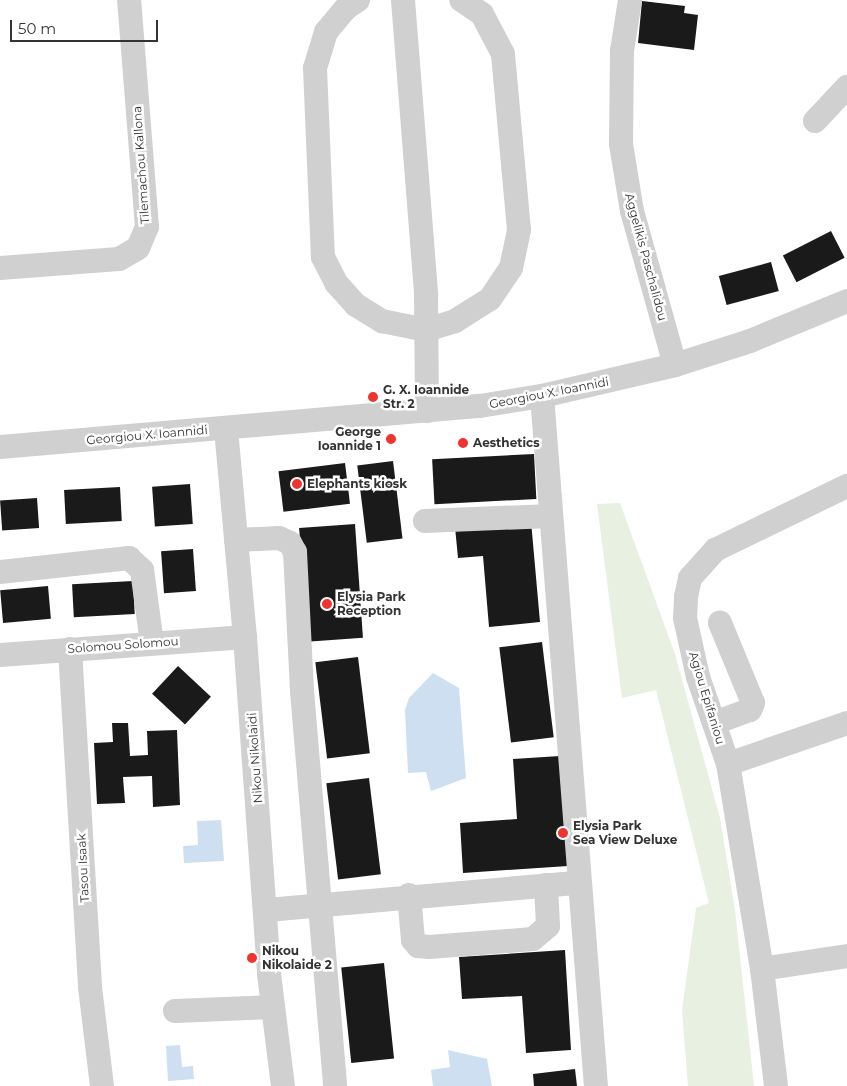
<!DOCTYPE html>
<style>
body{margin:0}
#map{position:relative;width:847px;height:1086px;overflow:hidden;background:#fff;font-family:Montserrat,sans-serif}
div>[style]{position:absolute}
[style*='--x']{left:calc(var(--x)*1px);top:calc(var(--y)*1px);width:calc(var(--w)*1px);rotate:calc(var(--a)*1deg)}
.green>*{inset:0;background:#e7f0e1}
.water>*{inset:0;background:#cddff0}
.building>*{inset:0;background:#1a1a1a;transform-origin:0 0}
.minor>*{height:24px;margin:-12px;padding:0 12px;transform-origin:12px;border-radius:12px;background:#d0d0d0}
.dots>*{width:14px;height:14px;translate:-50% -50%;box-sizing:border-box;border:2px solid #fff;border-radius:50%}
span{translate:-50% -50%;white-space:nowrap;text-align:center;line-height:1.15;-webkit-text-stroke:5px #fff;paint-order:stroke}
.street-label{font-size:12px;color:#333}
.poi-label{font-size:12px;color:#333;font-weight:700}
.left{translate:0 -50%;text-align:left}
.right{translate:-100% -50%;text-align:right}
.scale{position:absolute;left:10px;top:20px;width:148px;height:22px;box-sizing:border-box;border:2px solid #333;border-top:0;padding-left:6px;font-size:15px;line-height:18px;white-space:nowrap;color:#333;-webkit-text-stroke:4px #fff;paint-order:stroke}
</style>
<div id="map">
<div class="green">
<i style="clip-path:polygon(620px 503px,675px 654px,720px 818px,735px 910px,754px 1086px,688px 1086px,682px 1010px,696px 908px,709px 903px,656px 690px,622px 698px,597px 504px)"></i>
</div>
<div class="water">
<i style="clip-path:polygon(433px 673px,459px 688px,466px 778px,431px 791px,426px 772px,408px 773px,405px 710px,409px 698px)"></i>
<i style="clip-path:polygon(221px 820px,224px 861px,184px 863px,183px 846px,198px 845px,197px 821px)"></i>
<i style="clip-path:polygon(180px 1045px,182px 1067px,193px 1066px,194px 1079px,168px 1081px,166px 1046px)"></i>
<i style="clip-path:polygon(448px 1050px,487px 1059px,492px 1086px,433px 1086px,431px 1070px,450px 1067px)"></i>
</div>
<div class="building">
<i style="clip-path:polygon(642px 1px,685px 6px,684px 13px,698px 15px,694px 50px,638px 43px)"></i>
<i style="left:831px;top:231px;width:30px;height:54px;rotate:63deg"></i>
<i style="left:771px;top:262px;width:30px;height:54px;rotate:75deg"></i>
<i style="left:534px;top:454px;width:45px;height:102px;rotate:87deg"></i>
<i style="left:393px;top:461px;width:78px;height:36px;rotate:83deg"></i>
<i style="left:345px;top:463px;width:41px;height:67px;rotate:83deg"></i>
<i style="left:190px;top:484px;width:40px;height:38px;rotate:86deg"></i>
<i style="left:120px;top:487px;width:34px;height:56px;rotate:87deg"></i>
<i style="left:37px;top:498px;width:30px;height:37px;rotate:86deg"></i>
<i style="clip-path:polygon(531px 521px,540px 622px,489px 627px,483px 556px,458px 558px,455px 527px)"></i>
<i style="left:355px;top:524px;width:114px;height:56px;rotate:86deg"></i>
<i style="left:193px;top:549px;width:42px;height:32px;rotate:86deg"></i>
<i style="left:133px;top:581px;width:33px;height:61px;rotate:87deg"></i>
<i style="left:48px;top:586px;width:33px;height:48px;rotate:85deg"></i>
<i style="left:542px;top:642px;width:96px;height:43px;rotate:83deg"></i>
<i style="left:358px;top:657px;width:97px;height:43px;rotate:83deg"></i>
<i style="left:178px;top:666px;width:45px;height:38px;rotate:43deg"></i>
<i style="clip-path:polygon(112px 723px,128px 723px,130px 756px,148px 755px,147px 731px,177px 730px,180px 805px,153px 807px,152px 776px,123px 777px,125px 803px,97px 804px,94px 743px,113px 742px)"></i>
<i style="clip-path:polygon(560px 756px,568px 866px,463px 873px,460px 823px,517px 819px,513px 759px)"></i>
<i style="left:369px;top:778px;width:97px;height:43px;rotate:83deg"></i>
<i style="clip-path:polygon(565px 950px,571px 1050px,526px 1053px,522px 996px,462px 999px,459px 957px)"></i>
<i style="left:384px;top:963px;width:96px;height:43px;rotate:84deg"></i>
<i style="clip-path:polygon(575px 1069px,577px 1086px,534px 1086px,533px 1074px)"></i>
</div>
<div class="minor">
<i style="--x:358;--y:0;--w:14;--a:146"></i>
<i style="--x:346;--y:8;--w:31;--a:130"></i>
<i style="--x:326;--y:32;--w:38;--a:107"></i>
<i style="--x:315;--y:68;--w:189;--a:87.6"></i>
<i style="--x:323;--y:257;--w:29;--a:63"></i>
<i style="--x:336;--y:283;--w:30;--a:48"></i>
<i style="--x:356;--y:305;--w:31;--a:32"></i>
<i style="--x:382;--y:321;--w:45;--a:11.6"></i>
<i style="--x:426;--y:330;--w:30;--a:-17"></i>
<i style="--x:455;--y:321;--w:41;--a:-32.2"></i>
<i style="--x:490;--y:299;--w:37;--a:-56"></i>
<i style="--x:511;--y:268;--w:39;--a:-78"></i>
<i style="--x:519;--y:230;--w:177;--a:-95.2"></i>
<i style="--x:503;--y:54;--w:45;--a:-117.7"></i>
<i style="--x:482;--y:14;--w:25;--a:-146"></i>
<i style="--x:403;--y:0;--w:296;--a:85.5"></i>
<i style="--x:426;--y:295;--w:116;--a:89.5"></i>
<i style="--x:630;--y:0;--w:52;--a:98.9"></i>
<i style="--x:622;--y:51;--w:93;--a:90.6"></i>
<i style="--x:621;--y:144;--w:68;--a:80.7"></i>
<i style="--x:632;--y:211;--w:160;--a:74.4"></i>
<i style="--x:815;--y:121;--w:47;--a:-46.7"></i>
<i style="--x:0;--y:268;--w:119;--a:-4.3"></i>
<i style="--x:119;--y:259;--w:22;--a:-30"></i>
<i style="--x:138;--y:248;--w:23;--a:-67"></i>
<i style="--x:147;--y:227;--w:228;--a:-94.5"></i>
<i style="--x:542;--y:396;--w:692;--a:85.53"></i>
<i style="--x:226;--y:429;--w:209;--a:84.8"></i>
<i style="--x:245;--y:637;--w:338;--a:85.9"></i>
<i style="--x:269;--y:974;--w:113;--a:82.9"></i>
<i style="--x:0;--y:447;--w:482;--a:-4.9"></i>
<i style="--x:480;--y:406;--w:63;--a:-9.2"></i>
<i style="--x:542;--y:396;--w:137;--a:-13.1"></i>
<i style="--x:675;--y:365;--w:79;--a:-17.7"></i>
<i style="--x:750;--y:341;--w:105;--a:-22.4"></i>
<i style="--x:425;--y:521;--w:126;--a:-2.3"></i>
<i style="--x:236;--y:540;--w:43;--a:-2.7"></i>
<i style="--x:279;--y:538;--w:12;--a:24"></i>
<i style="--x:290;--y:543;--w:10;--a:61"></i>
<i style="--x:295;--y:552;--w:139;--a:87.1"></i>
<i style="--x:302;--y:691;--w:396;--a:85.2"></i>
<i style="--x:0;--y:572;--w:130;--a:-6.2"></i>
<i style="--x:129;--y:558;--w:18;--a:43"></i>
<i style="--x:142;--y:570;--w:74;--a:82.2"></i>
<i style="--x:70;--y:649;--w:339;--a:86.6"></i>
<i style="--x:90;--y:987;--w:100;--a:83.1"></i>
<i style="--x:0;--y:655;--w:246;--a:-4.2"></i>
<i style="--x:714;--y:723;--w:38;--a:-20"></i>
<i style="--x:750;--y:710;--w:8;--a:-67"></i>
<i style="--x:753;--y:703;--w:87;--a:-112.4"></i>
<i style="--x:728;--y:764;--w:126;--a:-19"></i>
<i style="--x:409;--y:895;--w:45;--a:84.9"></i>
<i style="--x:413;--y:940;--w:8;--a:50"></i>
<i style="--x:418;--y:946;--w:11;--a:5"></i>
<i style="--x:429;--y:947;--w:104;--a:-4.4"></i>
<i style="--x:533;--y:939;--w:20;--a:-41"></i>
<i style="--x:548;--y:926;--w:41;--a:-92.8"></i>
<i style="--x:267;--y:910;--w:312;--a:-5"></i>
<i style="--x:762;--y:969;--w:86;--a:-8.7"></i>
<i style="--x:175;--y:1011;--w:98;--a:-2.3"></i>
<i style="--x:776;--y:1086;--w:118;--a:-96.8"></i>
<i style="--x:762;--y:969;--w:208;--a:-99.4"></i>
<i style="--x:728;--y:764;--w:92;--a:-109"></i>
<i style="--x:698;--y:677;--w:60;--a:-102.4"></i>
<i style="--x:685;--y:618;--w:21;--a:-87"></i>
<i style="--x:686;--y:597;--w:19;--a:-78"></i>
<i style="--x:690;--y:578;--w:38;--a:-48"></i>
<i style="--x:715;--y:550;--w:147;--a:-25.9"></i>
</div>
<div class="dots">
<i style="left:373px;top:397px;background:#ef3430"></i>
<i style="left:391px;top:439px;background:#ef3430"></i>
<i style="left:463px;top:443px;background:#ef3430"></i>
<i style="left:297px;top:484px;background:#ef3430"></i>
<i style="left:327px;top:604px;background:#ef3430"></i>
<i style="left:563px;top:833px;background:#ef3430"></i>
<i style="left:252px;top:958px;background:#ef3430"></i>
</div>
<div class="street-label">
<span style="left:141px;top:165px;rotate:-94deg">Tilemachou Kallona</span>
<span style="left:646px;top:257px;rotate:75deg">Aggelikis Paschalidou</span>
<span style="left:549px;top:393px;rotate:-11deg">Georgiou X. Ioannidi</span>
<span style="left:147px;top:435px;rotate:-5deg">Georgiou X. Ioannidi</span>
<span style="left:123px;top:645px;rotate:-4deg">Solomou Solomou</span>
<span style="left:707px;top:698px;rotate:73deg">Agiou Epifaniou</span>
<span style="left:255px;top:758px;rotate:-94deg">Nikou Nikolaidi</span>
<span style="left:83px;top:868px;rotate:-93deg">Tasou Isaak</span>
</div>
<div class="poi-label">
<span class="left" style="left:383px;top:397px">G. X. Ioannide<br>Str. 2</span>
<span class="right" style="left:381px;top:439px">George<br>Ioannide 1</span>
<span class="left" style="left:473px;top:443px">Aesthetics</span>
<span class="left" style="left:307px;top:484px">Elephants kiosk</span>
<span class="left" style="left:337px;top:604px">Elysia Park<br>Reception</span>
<span class="left" style="left:573px;top:833px">Elysia Park<br>Sea View Deluxe</span>
<span class="left" style="left:262px;top:958px">Nikou<br>Nikolaide 2</span>
</div>
<div class="scale">50 m</div>
</div>
